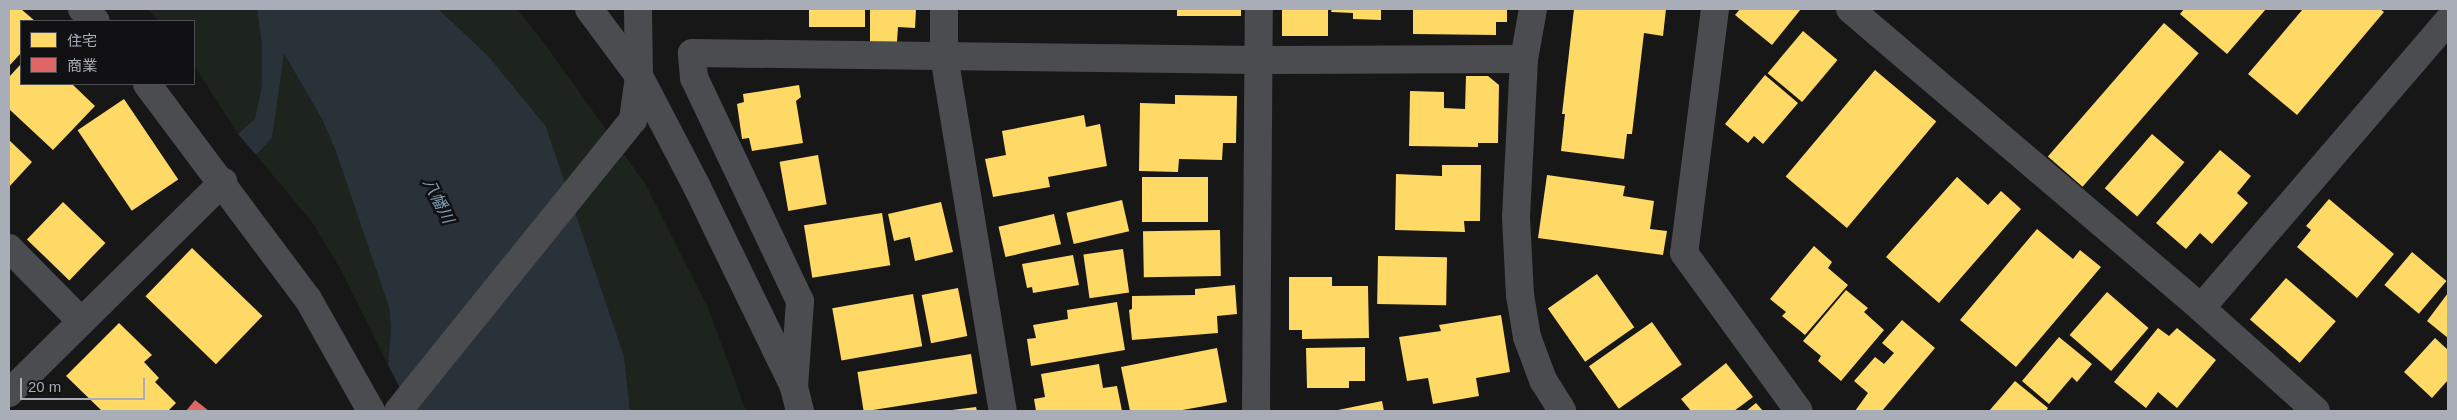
<!DOCTYPE html>
<meta charset="utf-8">
<style>
body{margin:0}
#map{position:relative;width:2457px;height:420px;overflow:hidden;background:#171717;font-family:Helvetica,"Noto Sans JP",sans-serif}
div>[style]{position:absolute}
[style*='--x']{left:calc(var(--x)*1px);top:calc(var(--y)*1px);width:calc(var(--w)*1px);rotate:calc(var(--a)*1deg)}
.green>*{inset:0;background:#1d241e}
.water>*{inset:0;background:#2a3239}
.homes>*{inset:0;background:#ffd966;transform-origin:0 0}
.shops>*{inset:0;background:#e06666}
.minor>*{height:28px;margin:-14px;padding:0 14px;transform-origin:14px;border-radius:14px;background:#4b4c50}
.tertiary>*{height:28px;margin:-14px;padding:0 14px;transform-origin:14px;border-radius:14px;background:#4b4c50}
span{translate:-50% -50%;white-space:nowrap;text-align:center;line-height:1.15;-webkit-text-stroke:5px #111113;paint-order:stroke}
.water-label{font-size:16px;color:#7f9bb3;font-style:italic}
.frame{position:absolute;inset:0;border:10px solid #a8adb8;pointer-events:none}
.legend{position:absolute;left:20px;top:20px;width:175px;height:65px;box-sizing:border-box;background:#111113;border:1px solid #4d4f55;margin:0;padding:6px 9px;list-style:none;font-size:15px;color:#a8adb8}
.legend li{display:flex;align-items:center;gap:10px;height:25px}
.legend b{width:25px;border:1px solid #4d4f55}
.scale{position:absolute;left:20px;top:378px;width:125px;height:22px;box-sizing:border-box;border:2px solid #a8adb8;border-top:0;padding-left:6px;font-size:15px;line-height:18px;white-space:nowrap;color:#a8adb8;-webkit-text-stroke:4px #111113;paint-order:stroke}
</style>
<div id="map">
<div class="green">
<i style="clip-path:polygon(147px 9px,257px 9px,262px 45px,262px 85px,255px 120px,238px 134px,194px 65px,194px 21px,159px 21px)"></i>
<i style="clip-path:polygon(438px 9px,517px 9px,544px 43px,646px 185px,708px 308px,746px 411px,630px 411px,624px 356px,546px 127px)"></i>
<i style="clip-path:polygon(283px 53px,322px 119px,335px 149px,389px 307px,391px 328px,388px 365px,341px 270px,312px 222px,256px 155px,272px 138px)"></i>
</div>
<div class="water">
<i style="clip-path:polygon(257px 9px,438px 9px,489px 57px,546px 127px,624px 356px,630px 411px,412px 411px,388px 365px,391px 328px,389px 307px,335px 149px,322px 119px,284px 54px,272px 138px,256px 155px,238px 134px,255px 119px,262px 85px,262px 45px)"></i>
</div>
<div class="homes">
<i style="clip-path:polygon(9px 9px,21px 9px,35px 21px,21px 21px,21px 53px,9px 66px)"></i>
<i style="left:809px;top:9px;width:56px;height:18px"></i>
<i style="clip-path:polygon(870px 9px,916px 9px,915px 28px,898px 27px,897px 42px,870px 42px)"></i>
<i style="left:1177px;top:9px;width:64px;height:7px"></i>
<i style="left:1282px;top:9px;width:46px;height:27px"></i>
<i style="clip-path:polygon(1332px 9px,1381px 9px,1381px 20px,1353px 19px,1353px 13px,1331px 12px)"></i>
<i style="clip-path:polygon(1413px 9px,1507px 9px,1507px 22px,1496px 22px,1496px 35px,1413px 34px)"></i>
<i style="clip-path:polygon(1574px 9px,1666px 9px,1663px 36px,1644px 33px,1632px 134px,1627px 134px,1624px 159px,1561px 151px,1565px 114px,1562px 114px)"></i>
<i style="clip-path:polygon(1740px 9px,1801px 9px,1772px 45px,1735px 15px)"></i>
<i style="clip-path:polygon(2184px 9px,2266px 9px,2227px 54px,2180px 14px)"></i>
<i style="clip-path:polygon(2303px 9px,2380px 9px,2384px 12px,2297px 115px,2248px 74px)"></i>
<i style="left:2164px;top:23px;width:46px;height:177px;rotate:41deg"></i>
<i style="left:1803px;top:31px;width:45px;height:55px;rotate:40deg"></i>
<i style="clip-path:polygon(21px 64px,21px 84px,72px 84px,95px 106px,53px 150px,9px 109px,9px 77px)"></i>
<i style="left:1875px;top:70px;width:80px;height:139px;rotate:40deg"></i>
<i style="clip-path:polygon(1765px 75px,1798px 103px,1763px 144px,1754px 136px,1748px 143px,1725px 124px)"></i>
<i style="clip-path:polygon(1466px 76px,1488px 76px,1499px 85px,1498px 143px,1478px 143px,1478px 147px,1409px 146px,1410px 91px,1444px 92px,1444px 108px,1465px 109px)"></i>
<i style="clip-path:polygon(799px 85px,801px 97px,796px 101px,803px 143px,752px 151px,749px 138px,742px 139px,737px 104px,744px 102px,743px 94px)"></i>
<i style="clip-path:polygon(1175px 95px,1237px 96px,1236px 143px,1223px 143px,1222px 160px,1179px 159px,1178px 172px,1139px 171px,1140px 103px,1175px 104px)"></i>
<i style="left:124px;top:99px;width:97px;height:56px;rotate:56deg"></i>
<i style="clip-path:polygon(1084px 115px,1086px 127px,1100px 124px,1107px 166px,1048px 177px,1050px 187px,993px 197px,985px 159px,1006px 155px,1002px 131px)"></i>
<i style="left:2152px;top:134px;width:43px;height:72px;rotate:41deg"></i>
<i style="clip-path:polygon(9px 140px,32px 162px,9px 187px)"></i>
<i style="clip-path:polygon(2220px 150px,2251px 176px,2237px 193px,2248px 203px,2212px 244px,2200px 233px,2186px 249px,2156px 223px)"></i>
<i style="left:818px;top:155px;width:50px;height:39px;rotate:80deg"></i>
<i style="clip-path:polygon(1442px 165px,1481px 165px,1480px 221px,1464px 221px,1465px 232px,1395px 230px,1396px 174px,1442px 176px)"></i>
<i style="clip-path:polygon(1547px 175px,1625px 186px,1623px 196px,1654px 201px,1650px 229px,1667px 231px,1663px 255px,1538px 238px)"></i>
<i style="left:1142px;top:177px;width:66px;height:45px"></i>
<i style="clip-path:polygon(1957px 177px,1988px 205px,2001px 191px,2021px 209px,1939px 303px,1886px 257px)"></i>
<i style="clip-path:polygon(2329px 199px,2394px 254px,2357px 298px,2297px 247px,2311px 230px,2306px 226px)"></i>
<i style="left:1122px;top:200px;width:32px;height:57px;rotate:77deg"></i>
<i style="left:63px;top:202px;width:59px;height:52px;rotate:44deg"></i>
<i style="clip-path:polygon(941px 202px,953px 252px,915px 261px,910px 237px,894px 241px,888px 214px)"></i>
<i style="left:882px;top:213px;width:53px;height:79px;rotate:81deg"></i>
<i style="left:1054px;top:214px;width:31px;height:57px;rotate:77deg"></i>
<i style="clip-path:polygon(2037px 229px,2073px 259px,2080px 250px,2101px 267px,2016px 367px,1960px 320px)"></i>
<i style="left:1220px;top:230px;width:46px;height:77px;rotate:89deg"></i>
<i style="clip-path:polygon(1814px 246px,1832px 262px,1828px 268px,1848px 285px,1805px 335px,1782px 316px,1786px 312px,1770px 299px)"></i>
<i style="left:192px;top:248px;width:98px;height:67px;rotate:44deg"></i>
<i style="left:1123px;top:249px;width:44px;height:40px;rotate:82deg"></i>
<i style="left:2412px;top:252px;width:45px;height:43px;rotate:40deg"></i>
<i style="clip-path:polygon(1073px 255px,1079px 285px,1033px 293px,1032px 287px,1027px 288px,1022px 264px)"></i>
<i style="left:1378px;top:256px;width:69px;height:48px;rotate:1deg"></i>
<i style="left:1597px;top:274px;width:65px;height:60px;rotate:55deg"></i>
<i style="clip-path:polygon(1289px 277px,1332px 277px,1332px 286px,1368px 286px,1369px 338px,1302px 339px,1302px 330px,1289px 330px)"></i>
<i style="left:2286px;top:278px;width:66px;height:55px;rotate:41deg"></i>
<i style="clip-path:polygon(1235px 285px,1237px 314px,1217px 316px,1218px 333px,1132px 340px,1129px 310px,1132px 309px,1132px 296px,1195px 295px,1195px 289px)"></i>
<i style="left:958px;top:288px;width:49px;height:37px;rotate:79deg"></i>
<i style="clip-path:polygon(1846px 290px,1868px 308px,1864px 312px,1884px 330px,1841px 381px,1818px 361px,1821px 356px,1803px 341px)"></i>
<i style="left:2107px;top:292px;width:55px;height:57px;rotate:41deg"></i>
<i style="clip-path:polygon(2448px 293px,2448px 338px,2427px 321px)"></i>
<i style="left:913px;top:294px;width:53px;height:82px;rotate:80deg"></i>
<i style="clip-path:polygon(1117px 302px,1125px 350px,1031px 366px,1027px 339px,1036px 338px,1033px 325px,1068px 319px,1067px 310px)"></i>
<i style="clip-path:polygon(1501px 315px,1510px 372px,1476px 378px,1479px 396px,1433px 404px,1428px 378px,1407px 381px,1399px 337px,1441px 331px,1439px 325px)"></i>
<i style="clip-path:polygon(1902px 320px,1935px 348px,1882px 411px,1855px 411px,1868px 393px,1854px 381px,1875px 357px,1884px 364px,1894px 353px,1882px 343px)"></i>
<i style="left:1652px;top:322px;width:52px;height:77px;rotate:55deg"></i>
<i style="clip-path:polygon(119px 323px,152px 355px,144px 362px,159px 378px,155px 382px,176px 403px,168px 411px,102px 411px,66px 376px)"></i>
<i style="clip-path:polygon(2158px 328px,2169px 336px,2177px 328px,2216px 360px,2177px 408px,2158px 392px,2146px 408px,2114px 382px)"></i>
<i style="clip-path:polygon(2059px 337px,2092px 364px,2077px 382px,2072px 377px,2049px 404px,2022px 381px)"></i>
<i style="clip-path:polygon(2435px 338px,2448px 350px,2448px 380px,2432px 398px,2404px 372px)"></i>
<i style="clip-path:polygon(1365px 347px,1365px 381px,1349px 381px,1349px 388px,1307px 388px,1306px 348px)"></i>
<i style="clip-path:polygon(1217px 348px,1227px 402px,1177px 411px,1130px 411px,1121px 367px)"></i>
<i style="left:971px;top:354px;width:40px;height:115px;rotate:81deg"></i>
<i style="clip-path:polygon(1726px 363px,1753px 397px,1734px 411px,1691px 411px,1681px 399px)"></i>
<i style="clip-path:polygon(1099px 364px,1103px 388px,1117px 386px,1122px 411px,1036px 411px,1034px 399px,1045px 397px,1041px 374px)"></i>
<i style="clip-path:polygon(2015px 381px,2048px 408px,2046px 411px,1989px 411px)"></i>
<i style="clip-path:polygon(1382px 401px,1384px 411px,1338px 411px,1338px 410px)"></i>
<i style="clip-path:polygon(1756px 403px,1763px 411px,1746px 411px)"></i>
<i style="clip-path:polygon(976px 407px,977px 411px,952px 411px,952px 410px)"></i>
</div>
<div class="shops">
<i style="clip-path:polygon(195px 400px,209px 411px,186px 411px)"></i>
</div>
<div class="minor">
<i style="--x:82;--y:9;--w:18;--a:41"></i>
<i style="--x:944;--y:9;--w:47;--a:90"></i>
<i style="--x:944;--y:56;--w:360;--a:80.6"></i>
<i style="--x:1533;--y:9;--w:51;--a:100.2"></i>
<i style="--x:1524;--y:59;--w:158;--a:92.9"></i>
<i style="--x:1516;--y:217;--w:78;--a:87.1"></i>
<i style="--x:1520;--y:295;--w:43;--a:80.5"></i>
<i style="--x:1527;--y:337;--w:46;--a:69.6"></i>
<i style="--x:1543;--y:380;--w:36;--a:58"></i>
<i style="--x:1715;--y:9;--w:246;--a:97.2"></i>
<i style="--x:1684;--y:253;--w:195;--a:54"></i>
<i style="--x:1850;--y:9;--w:461;--a:40.4"></i>
<i style="--x:2201;--y:308;--w:154;--a:41.8"></i>
<i style="--x:147;--y:84;--w:269;--a:53.2"></i>
<i style="--x:308;--y:299;--w:129;--a:60.6"></i>
<i style="--x:9;--y:248;--w:103;--a:45.4"></i>
<i style="--x:2201;--y:308;--w:379;--a:-49.3"></i>
<i style="--x:794;--y:387;--w:86;--a:-86"></i>
<i style="--x:800;--y:301;--w:247;--a:-115.4"></i>
<i style="--x:694;--y:78;--w:25;--a:-95"></i>
<i style="--x:692;--y:53;--w:567;--a:0.71"></i>
<i style="--x:1259;--y:60;--w:265;--a:-0.2"></i>
<i style="--x:9;--y:393;--w:301;--a:-44.6"></i>
<i style="--x:1256;--y:411;--w:402;--a:-89.6"></i>
</div>
<div class="tertiary">
<i style="--x:589;--y:9;--w:84;--a:53.3"></i>
<i style="--x:639;--y:76;--w:125;--a:62.4"></i>
<i style="--x:697;--y:187;--w:222;--a:64.1"></i>
<i style="--x:794;--y:387;--w:25;--a:76"></i>
<i style="--x:398;--y:411;--w:374;--a:-51.1"></i>
<i style="--x:633;--y:120;--w:44;--a:-82.2"></i>
<i style="--x:639;--y:76;--w:67;--a:-90.9"></i>
</div>
<div class="water-label">
<span style="left:438px;top:201px;rotate:63deg">八幡川</span>
</div>
<div class="frame"></div>
<ul class="legend">
<li><b style="height:14px;background:#ffd966"></b>住宅</li>
<li><b style="height:14px;background:#e06666"></b>商業</li>
</ul>
<div class="scale">20 m</div>
</div>
